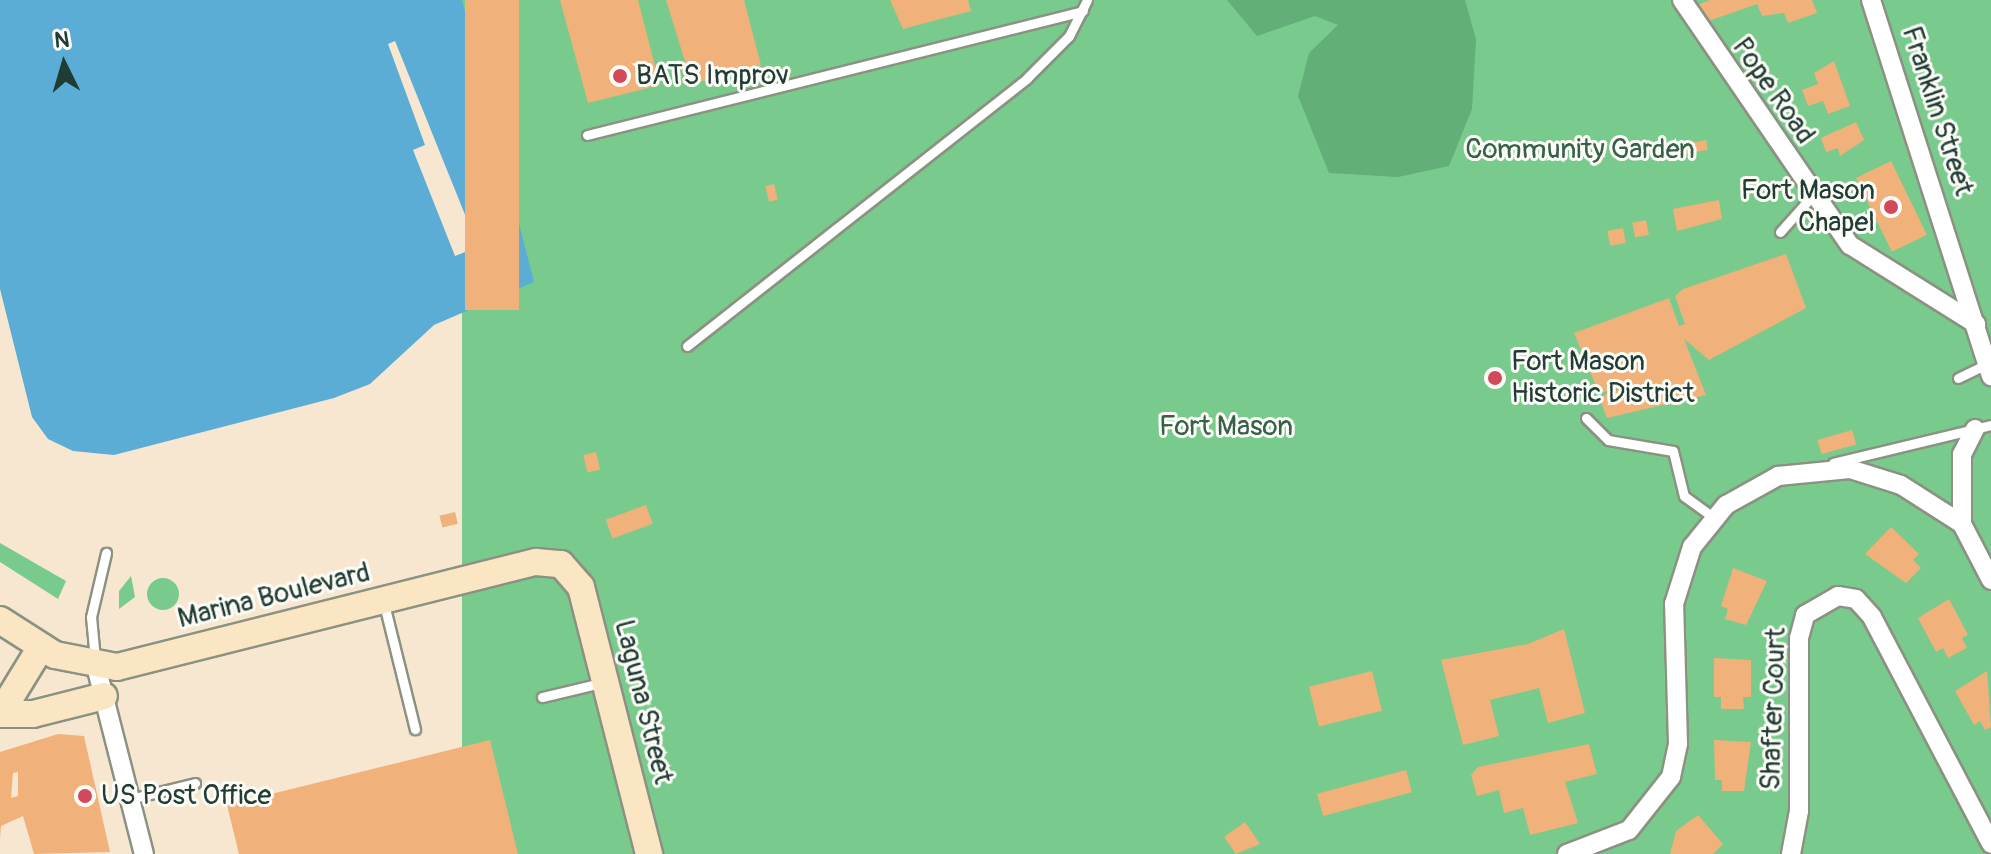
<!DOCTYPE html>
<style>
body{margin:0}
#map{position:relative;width:1991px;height:854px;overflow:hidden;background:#f7e7d1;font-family:Pangolin,sans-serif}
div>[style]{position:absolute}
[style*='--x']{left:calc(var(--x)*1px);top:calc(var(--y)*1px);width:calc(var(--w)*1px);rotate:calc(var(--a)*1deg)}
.green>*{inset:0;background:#78cb8d;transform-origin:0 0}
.round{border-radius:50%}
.forest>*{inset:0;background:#62af78}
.water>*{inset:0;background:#5badd6}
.pier>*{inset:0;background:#f7e7d1}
.building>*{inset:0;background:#f0b17b;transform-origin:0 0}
.roads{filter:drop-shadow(2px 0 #8b9282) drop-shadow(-2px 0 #8b9282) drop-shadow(0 2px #8b9282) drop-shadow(0 -2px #8b9282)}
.lane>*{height:9px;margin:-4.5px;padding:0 4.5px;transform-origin:4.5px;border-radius:4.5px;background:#fff}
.street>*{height:18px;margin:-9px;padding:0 9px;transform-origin:9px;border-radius:9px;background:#fff}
.secondary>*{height:26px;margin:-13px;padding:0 13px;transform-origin:13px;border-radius:13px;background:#fbe6c4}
.dots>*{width:22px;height:22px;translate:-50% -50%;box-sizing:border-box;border:4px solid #fdfcf7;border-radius:50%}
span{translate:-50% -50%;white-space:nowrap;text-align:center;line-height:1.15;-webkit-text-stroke:6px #fdfcf7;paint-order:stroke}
.poi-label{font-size:28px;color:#1f3d34}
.left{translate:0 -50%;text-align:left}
.right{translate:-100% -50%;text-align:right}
.street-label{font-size:28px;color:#1f3d34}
.park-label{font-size:28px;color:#35604a}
.north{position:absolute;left:24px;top:24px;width:80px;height:80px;-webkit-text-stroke:6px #fdfcf7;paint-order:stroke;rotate:355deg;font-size:22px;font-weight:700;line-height:32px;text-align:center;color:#1f3d34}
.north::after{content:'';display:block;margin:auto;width:28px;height:36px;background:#1f3d34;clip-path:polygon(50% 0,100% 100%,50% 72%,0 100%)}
</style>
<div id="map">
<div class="green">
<i style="left:462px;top:0;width:1529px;height:880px"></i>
<i style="clip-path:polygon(0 543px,66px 581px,58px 599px,0 562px)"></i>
<i style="clip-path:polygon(131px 576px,135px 597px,119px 609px,119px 591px)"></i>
<i class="round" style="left:147px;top:578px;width:32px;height:32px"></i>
</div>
<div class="forest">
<i style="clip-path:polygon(1227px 0,1465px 0,1476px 39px,1472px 109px,1449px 166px,1398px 177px,1329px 173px,1298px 96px,1309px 53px,1338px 25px,1315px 16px,1257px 36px)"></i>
</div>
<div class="water">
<i style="clip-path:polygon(0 0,462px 0,534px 282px,434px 325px,370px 384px,334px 398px,114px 455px,73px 451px,48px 439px,32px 417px,0 289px)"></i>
</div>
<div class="pier">
<i style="clip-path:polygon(395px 41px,478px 247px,455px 256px,413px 150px,425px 145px,388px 44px)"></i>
</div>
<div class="building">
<i style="left:465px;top:0;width:54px;height:310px"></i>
<i style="clip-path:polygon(560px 0,638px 0,660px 85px,588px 103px)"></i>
<i style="clip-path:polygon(666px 0,744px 0,761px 65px,692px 84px)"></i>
<i style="clip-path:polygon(890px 0,968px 0,971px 11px,903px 29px)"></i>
<i style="clip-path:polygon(1710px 0,1812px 0,1817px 13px,1788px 23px,1784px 13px,1762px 16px,1757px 4px,1703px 23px,1697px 5px)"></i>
<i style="clip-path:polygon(1834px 61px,1850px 106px,1828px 114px,1823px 101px,1808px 106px,1802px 90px,1818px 84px,1814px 73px)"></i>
<i style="clip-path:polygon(1856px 122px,1864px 140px,1840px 156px,1838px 148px,1826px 152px,1821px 138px)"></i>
<i style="left:1706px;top:140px;width:10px;height:14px;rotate:79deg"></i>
<i style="left:1690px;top:143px;width:10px;height:17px;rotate:84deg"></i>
<i style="left:1891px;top:161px;width:82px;height:39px;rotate:64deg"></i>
<i style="left:774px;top:184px;width:16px;height:9px;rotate:76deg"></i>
<i style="clip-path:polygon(1719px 200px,1722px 219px,1677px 231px,1673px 209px)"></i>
<i style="left:1646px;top:220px;width:15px;height:14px;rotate:79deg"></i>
<i style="left:1623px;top:228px;width:15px;height:16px;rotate:79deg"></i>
<i style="clip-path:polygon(1786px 254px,1806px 308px,1709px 360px,1684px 339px,1706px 395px,1607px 418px,1599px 397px,1632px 385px,1599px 393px,1574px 333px,1669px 298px,1679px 326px,1685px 324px,1675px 296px,1683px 289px)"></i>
<i style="left:1852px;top:430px;width:15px;height:36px;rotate:74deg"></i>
<i style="left:596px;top:452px;width:18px;height:13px;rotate:77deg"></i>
<i style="left:646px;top:505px;width:20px;height:43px;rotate:70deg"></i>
<i style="left:455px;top:512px;width:12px;height:16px;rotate:76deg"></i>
<i style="clip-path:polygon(1891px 527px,1919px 554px,1913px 560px,1921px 568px,1906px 583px,1865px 554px)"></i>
<i style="clip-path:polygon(1733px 568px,1767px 581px,1746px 625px,1725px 619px,1728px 609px,1721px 606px)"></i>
<i style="clip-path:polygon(1949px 599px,1968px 635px,1962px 638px,1967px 648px,1948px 658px,1943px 648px,1936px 652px,1918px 618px)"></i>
<i style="clip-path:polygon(1564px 629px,1585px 713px,1548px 723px,1539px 688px,1490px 700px,1499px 736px,1463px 745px,1441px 660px,1528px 644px)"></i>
<i style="clip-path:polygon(1714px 658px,1751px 660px,1751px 697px,1743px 697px,1744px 709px,1721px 709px,1721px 697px,1714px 697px)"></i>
<i style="left:1372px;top:671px;width:41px;height:65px;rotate:76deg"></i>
<i style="clip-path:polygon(1987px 671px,1991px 727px,1985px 730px,1980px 721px,1974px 725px,1955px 691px)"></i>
<i style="clip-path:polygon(evenodd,58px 734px,84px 736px,110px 852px,34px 854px,23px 816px,1px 826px,0 839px,0 752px,58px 734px,18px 772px,18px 796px,11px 798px,13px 773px,18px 772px)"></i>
<i style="clip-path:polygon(490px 740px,518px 854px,239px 854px,227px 805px)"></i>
<i style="clip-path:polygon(1714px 740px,1751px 742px,1744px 791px,1722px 791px,1722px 780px,1715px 780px)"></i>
<i style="clip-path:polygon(1589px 744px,1597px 774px,1565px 782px,1578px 823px,1530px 835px,1523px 808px,1504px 813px,1499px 790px,1477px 796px,1471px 775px,1478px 767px)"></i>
<i style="left:1406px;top:770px;width:23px;height:92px;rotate:75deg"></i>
<i style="clip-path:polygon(1698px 815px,1723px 844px,1713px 854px,1670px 854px,1676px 831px)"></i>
<i style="clip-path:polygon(1245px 822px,1260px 844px,1236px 854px,1224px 837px)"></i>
</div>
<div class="roads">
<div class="lane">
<i style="--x:587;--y:135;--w:511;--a:-14.04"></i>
<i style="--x:1780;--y:232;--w:50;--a:-48.3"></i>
<i style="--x:687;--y:346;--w:433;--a:-38.2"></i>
<i style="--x:1027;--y:78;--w:59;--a:-45"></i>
<i style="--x:1069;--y:36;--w:40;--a:-63.4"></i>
<i style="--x:1958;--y:378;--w:32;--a:-26"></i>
<i style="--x:1586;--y:418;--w:31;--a:45"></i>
<i style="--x:1608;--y:440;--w:66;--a:9.6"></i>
<i style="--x:1673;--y:451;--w:46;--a:76.3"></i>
<i style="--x:1684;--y:496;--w:36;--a:36"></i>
<i style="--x:1833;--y:463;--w:163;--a:-13.5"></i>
<i style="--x:384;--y:604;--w:129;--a:76.1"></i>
<i style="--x:95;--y:659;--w:42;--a:-95.4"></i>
<i style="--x:91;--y:617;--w:66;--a:-76.8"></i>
<i style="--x:542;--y:697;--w:61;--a:-13.3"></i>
<i style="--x:130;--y:799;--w:67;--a:-13.8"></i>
</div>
<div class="street">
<i style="--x:1682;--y:0;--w:297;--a:55.6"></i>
<i style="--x:1850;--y:245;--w:149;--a:32.1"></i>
<i style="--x:1871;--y:0;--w:395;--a:72.3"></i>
<i style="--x:1975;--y:429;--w:28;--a:117"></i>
<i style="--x:1962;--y:454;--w:70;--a:90"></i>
<i style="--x:1962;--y:524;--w:63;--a:62.6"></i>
<i style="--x:96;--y:666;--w:194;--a:75.7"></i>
<i style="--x:1567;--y:854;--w:66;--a:-21.2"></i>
<i style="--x:1629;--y:830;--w:68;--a:-51.6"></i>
<i style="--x:1671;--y:777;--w:34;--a:-78"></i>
<i style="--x:1678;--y:744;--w:140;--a:-91.6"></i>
<i style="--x:1674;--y:604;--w:60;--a:-72.5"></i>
<i style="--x:1692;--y:547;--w:54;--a:-51"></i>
<i style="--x:1726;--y:505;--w:60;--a:-29.1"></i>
<i style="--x:1778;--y:476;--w:72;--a:-5.6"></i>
<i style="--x:1850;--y:469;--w:53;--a:17.4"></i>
<i style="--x:1901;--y:485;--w:72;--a:32.6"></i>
<i style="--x:1791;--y:854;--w:44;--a:-79.5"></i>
<i style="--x:1799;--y:811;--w:173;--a:-90"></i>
<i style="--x:1799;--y:638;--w:24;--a:-75"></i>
<i style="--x:1805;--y:615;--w:38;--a:-30"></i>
<i style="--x:1838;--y:596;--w:18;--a:9"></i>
<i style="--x:1856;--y:599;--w:24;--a:48"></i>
<i style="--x:1872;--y:617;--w:256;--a:62.3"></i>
</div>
<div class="secondary">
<i style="--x:0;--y:620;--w:65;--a:32.5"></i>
<i style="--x:55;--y:655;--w:63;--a:11"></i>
<i style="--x:117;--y:667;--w:432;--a:-14.1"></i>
<i style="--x:536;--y:562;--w:25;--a:5"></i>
<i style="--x:561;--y:564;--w:30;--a:49"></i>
<i style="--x:581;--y:587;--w:276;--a:75.7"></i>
<i style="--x:0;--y:714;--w:33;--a:0"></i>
<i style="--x:33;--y:714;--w:73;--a:-14.2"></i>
<i style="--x:0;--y:714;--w:79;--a:-58.5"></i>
</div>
</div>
<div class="dots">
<i style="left:620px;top:76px;background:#d1495b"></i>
<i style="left:1891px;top:207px;background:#d1495b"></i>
<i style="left:1495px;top:378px;background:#d1495b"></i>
<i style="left:85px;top:796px;background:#d1495b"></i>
</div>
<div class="poi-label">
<span class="left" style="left:636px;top:76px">BATS Improv</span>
<span class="right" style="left:1875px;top:207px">Fort Mason<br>Chapel</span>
<span class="left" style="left:1511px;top:378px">Fort Mason<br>Historic District</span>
<span class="left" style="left:101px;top:796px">US Post Office</span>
</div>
<div class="street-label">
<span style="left:1773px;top:91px;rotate:55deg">Pope Road</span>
<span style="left:1937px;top:111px;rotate:72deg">Franklin Street</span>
<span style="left:274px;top:596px;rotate:-14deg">Marina Boulevard</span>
<span style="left:643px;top:702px;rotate:76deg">Laguna Street</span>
<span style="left:1774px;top:709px;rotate:-88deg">Shafter Court</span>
</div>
<div class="park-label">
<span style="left:1580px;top:150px">Community Garden</span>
<span style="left:1226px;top:427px">Fort Mason</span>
</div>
<div class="north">N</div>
</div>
